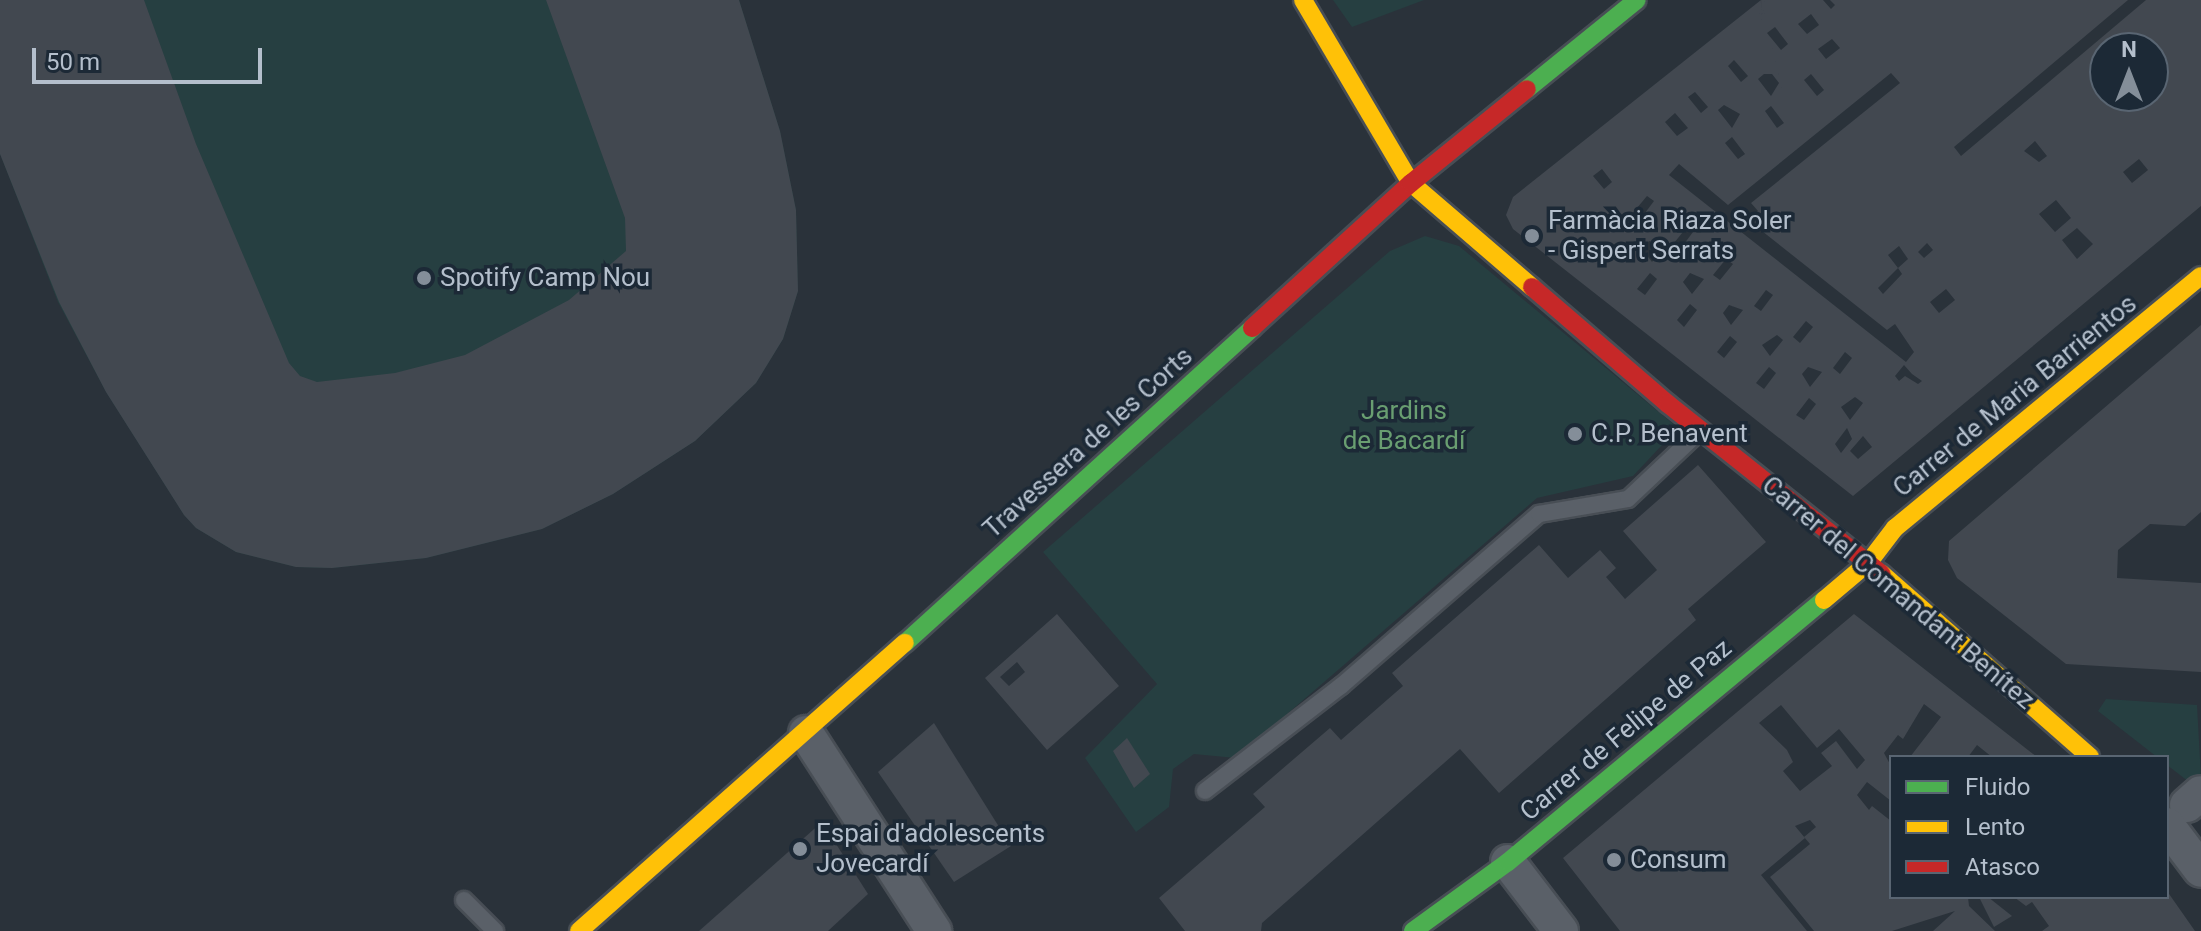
<!DOCTYPE html>
<meta charset="utf-8">
<style>
body{margin:0}
#map{position:relative;width:2201px;height:931px;overflow:hidden;background:#2a323a;font-family:Roboto,sans-serif}
div>[style]{position:absolute}
[style*='--x']{left:calc(var(--x)*1px);top:calc(var(--y)*1px);width:calc(var(--w)*1px);rotate:calc(var(--a)*1deg)}
.green>*{inset:0;background:#263f41}
.building>*{inset:0;background:#424850}
.roads{filter:drop-shadow(2px 0 #484e55) drop-shadow(-2px 0 #484e55) drop-shadow(0 2px #484e55) drop-shadow(0 -2px #484e55)}
.lane>*{height:16px;margin:-8px;padding:0 8px;transform-origin:8px;border-radius:8px;background:#5a6068}
.street>*{height:34px;margin:-17px;padding:0 17px;transform-origin:17px;border-radius:17px;background:#5a6068}
.fast>*{height:18px;margin:-9px;padding:0 9px;transform-origin:9px;border-radius:9px;background:#4caf50}
.slow>*{height:18px;margin:-9px;padding:0 9px;transform-origin:9px;border-radius:9px;background:#ffc107}
.jam>*{height:18px;margin:-9px;padding:0 9px;transform-origin:9px;border-radius:9px;background:#c62828}
.dots>*{width:22px;height:22px;translate:-50% -50%;box-sizing:border-box;border:4px solid #1c2936;border-radius:50%}
span{translate:-50% -50%;white-space:nowrap;text-align:center;line-height:1.15;-webkit-text-stroke:7px #1c2936;paint-order:stroke}
.poi-label{font-size:26px;color:#b4bfcc}
.left{translate:0 -50%;text-align:left}
.street-label{font-size:26px;color:#b4bfcc}
.park-label{font-size:26px;color:#699e71}
.legend{position:absolute;left:1889px;top:755px;width:280px;height:144px;box-sizing:border-box;background:#1c2936;border:2px solid #596572;margin:0;padding:10px 14px;list-style:none;font-size:24px;color:#b4bfcc}
.legend li{display:flex;align-items:center;gap:16px;height:40px}
.legend b{width:40px;border:2px solid #596572}
.north{position:absolute;left:2089px;top:32px;width:80px;height:80px;box-sizing:border-box;background:#1c2936;border:2px solid #596572;border-radius:50%;rotate:0deg;font-size:22px;font-weight:700;line-height:32px;text-align:center;color:#b4bfcc}
.north::after{content:'';display:block;margin:auto;width:28px;height:36px;background:#848e99;clip-path:polygon(50% 0,100% 100%,50% 72%,0 100%)}
.scale{position:absolute;left:32px;top:48px;width:230px;height:36px;box-sizing:border-box;border:4px solid #b4bfcc;border-top:0;padding-left:10px;font-size:24px;line-height:28px;white-space:nowrap;color:#b4bfcc;-webkit-text-stroke:6px #1c2936;paint-order:stroke}
</style>
<div id="map">
<div class="green">
<i style="clip-path:polygon(0 0,739px 0,780px 131px,796px 210px,798px 291px,783px 339px,756px 383px,695px 441px,613px 494px,542px 529px,426px 558px,332px 568px,296px 567px,236px 552px,196px 528px,184px 515px,106px 392px,58px 302px,0 154px)"></i>
<i style="clip-path:polygon(1333px 0,1424px 0,1352px 27px)"></i>
<i style="clip-path:polygon(1425px 236px,1459px 246px,1678px 428px,1633px 476px,1537px 498px,1236px 758px,1194px 754px,1173px 769px,1169px 807px,1136px 832px,1085px 758px,1157px 684px,1043px 552px,1390px 251px)"></i>
<i style="clip-path:polygon(2106px 699px,2197px 705px,2201px 778px,2193px 785px,2167px 765px,2167px 757px,2157px 757px,2098px 711px)"></i>
</div>
<div class="building">
<i style="clip-path:polygon(0 0,144px 0,196px 144px,289px 363px,300px 376px,317px 382px,395px 373px,465px 355px,569px 300px,626px 251px,625px 218px,546px 0,739px 0,780px 131px,796px 210px,798px 291px,783px 339px,756px 383px,695px 441px,613px 494px,542px 529px,426px 558px,332px 568px,296px 567px,236px 552px,196px 528px,184px 515px,106px 392px,59px 302px,0 154px)"></i>
<i style="clip-path:polygon(evenodd,1761px 0,1823px 0,1831px 9px,1835px 5px,1830px 0,2128px 0,1954px 147px,1961px 156px,2146px 0,2201px 0,2201px 206px,1853px 496px,1513px 229px,1506px 215px,1513px 197px,1761px 0,1811px 14px,1819px 25px,1807px 34px,1798px 24px,1811px 14px,1761px 0,1775px 27px,1788px 44px,1781px 50px,1767px 33px,1775px 27px,1761px 0,1832px 39px,1840px 48px,1826px 59px,1818px 49px,1832px 39px,1761px 0,2105px 48px,2153px 48px,2153px 96px,2105px 96px,2105px 48px,1761px 0,1734px 60px,1748px 76px,1741px 82px,1728px 66px,1734px 60px,1761px 0,1891px 73px,1900px 83px,1751px 203px,1758px 211px,1748px 220px,1887px 330px,1895px 324px,1914px 352px,1906px 362px,1669px 175px,1679px 164px,1728px 205px,1891px 73px,1761px 0,1764px 74px,1772px 74px,1779px 83px,1771px 96px,1758px 79px,1764px 74px,1761px 0,1811px 74px,1824px 90px,1817px 96px,1804px 80px,1811px 74px,1761px 0,1695px 92px,1708px 107px,1701px 113px,1688px 97px,1695px 92px,1761px 0,1724px 105px,1740px 114px,1732px 128px,1718px 110px,1724px 105px,1761px 0,1771px 106px,1784px 123px,1777px 128px,1765px 111px,1771px 106px,1761px 0,1675px 113px,1688px 128px,1677px 136px,1665px 122px,1675px 113px,1761px 0,1732px 137px,1745px 154px,1738px 159px,1725px 143px,1732px 137px,1761px 0,2035px 141px,2047px 156px,2039px 162px,2024px 151px,2035px 141px,1761px 0,2139px 159px,2148px 170px,2132px 183px,2123px 172px,2139px 159px,1761px 0,1602px 169px,1612px 182px,1604px 189px,1593px 176px,1602px 169px,1761px 0,1647px 196px,1654px 201px,1642px 217px,1635px 217px,1632px 214px,1647px 196px,1761px 0,2056px 200px,2071px 218px,2055px 232px,2039px 214px,2056px 200px,1761px 0,1687px 227px,1693px 232px,1681px 248px,1674px 243px,1687px 227px,1761px 0,2077px 228px,2093px 244px,2077px 259px,2062px 240px,2077px 228px,1761px 0,1649px 241px,1664px 246px,1652px 262px,1643px 250px,1649px 241px,1761px 0,1927px 243px,1933px 250px,1924px 258px,1918px 252px,1927px 243px,1761px 0,1614px 244px,1617px 248px,1605px 263px,1601px 260px,1614px 244px,1761px 0,1899px 246px,1908px 259px,1898px 268px,1888px 255px,1899px 246px,1761px 0,1726px 259px,1733px 264px,1720px 280px,1713px 275px,1726px 259px,1761px 0,1898px 268px,1902px 274px,1883px 294px,1878px 288px,1898px 268px,1761px 0,1650px 273px,1657px 279px,1645px 295px,1637px 289px,1650px 273px,1761px 0,1690px 273px,1704px 279px,1692px 294px,1683px 282px,1690px 273px,1761px 0,1946px 289px,1955px 300px,1939px 313px,1930px 302px,1946px 289px,1761px 0,1766px 290px,1773px 295px,1761px 311px,1754px 306px,1766px 290px,1761px 0,1690px 304px,1697px 310px,1684px 327px,1677px 320px,1690px 304px,1761px 0,1729px 305px,1743px 310px,1731px 325px,1723px 313px,1729px 305px,1761px 0,1806px 321px,1813px 327px,1800px 343px,1793px 337px,1806px 321px,1761px 0,1777px 335px,1783px 340px,1770px 356px,1762px 345px,1777px 335px,1761px 0,1730px 336px,1737px 342px,1724px 358px,1717px 352px,1730px 336px,1761px 0,1845px 352px,1852px 358px,1840px 374px,1833px 368px,1845px 352px,1761px 0,1904px 365px,1912px 374px,1922px 381px,1918px 384px,1905px 376px,1899px 381px,1895px 376px,1904px 365px,1761px 0,1769px 367px,1776px 373px,1764px 389px,1756px 383px,1769px 367px,1761px 0,1808px 367px,1822px 372px,1810px 387px,1802px 374px,1808px 367px,1761px 0,1855px 397px,1863px 403px,1850px 420px,1841px 407px,1855px 397px,1761px 0,1809px 398px,1816px 404px,1804px 420px,1796px 415px,1809px 398px,1761px 0,1847px 428px,1852px 439px,1841px 453px,1835px 444px,1847px 428px,1761px 0,1863px 436px,1872px 447px,1858px 459px,1850px 451px,1863px 436px)"></i>
<i style="clip-path:polygon(2201px 325px,2201px 512px,2185px 526px,2150px 524px,2118px 550px,2117px 578px,2201px 583px,2201px 672px,2066px 664px,1957px 578px,1948px 560px,1949px 541px)"></i>
<i style="clip-path:polygon(1698px 465px,1766px 542px,1688px 609px,1696px 620px,1499px 793px,1460px 749px,1262px 923px,1261px 931px,1185px 931px,1159px 898px,1265px 807px,1253px 794px,1330px 728px,1341px 740px,1403px 686px,1392px 673px,1539px 545px,1568px 578px,1600px 550px,1616px 568px,1606px 577px,1625px 599px,1657px 570px,1623px 531px)"></i>
<i style="clip-path:polygon(evenodd,1057px 614px,1119px 686px,1047px 750px,985px 678px,1057px 614px,1017px 662px,1025px 672px,1009px 686px,1000px 677px,1017px 662px)"></i>
<i style="clip-path:polygon(evenodd,1854px 614px,2037px 757px,1992px 757px,1977px 745px,1968px 757px,1910px 757px,1941px 717px,1924px 704px,1903px 739px,1898px 735px,1884px 753px,1891px 766px,1891px 801px,1867px 782px,1857px 795px,1869px 810px,1872px 806px,1891px 821px,1891px 897px,1968px 897px,1969px 906px,1995px 931px,1933px 931px,1955px 911px,1892px 931px,1814px 931px,1770px 877px,1810px 844px,1804px 837px,1816px 827px,1810px 820px,1795px 826px,1805px 838px,1761px 875px,1807px 931px,1620px 931px,1563px 858px,1854px 614px,1781px 705px,1817px 748px,1839px 729px,1865px 760px,1857px 769px,1836px 741px,1821px 753px,1832px 766px,1800px 791px,1783px 771px,1793px 762px,1787px 750px,1759px 723px,1781px 705px)"></i>
<i style="clip-path:polygon(934px 723px,1011px 846px,954px 882px,878px 772px)"></i>
<i style="clip-path:polygon(1127px 738px,1150px 774px,1134px 788px,1113px 751px)"></i>
<i style="clip-path:polygon(822px 822px,868px 894px,828px 931px,699px 931px)"></i>
<i style="clip-path:polygon(2167px 891px,2195px 931px,2042px 931px,2049px 926px,2032px 902px,2026px 906px,2014px 897px,2167px 897px)"></i>
<i style="clip-path:polygon(1979px 897px,1988px 897px,2012px 916px,1994px 927px)"></i>
</div>
<div class="roads">
<div class="lane">
<i style="--x:1205;--y:791;--w:172;--a:-37.7"></i>
<i style="--x:1341;--y:686;--w:262;--a:-41"></i>
<i style="--x:1539;--y:514;--w:90;--a:-9.6"></i>
<i style="--x:1628;--y:499;--w:98;--a:-43.3"></i>
<i style="--x:464;--y:900;--w:44;--a:45"></i>
</div>
<div class="street">
<i style="--x:806;--y:733;--w:236;--a:57.1"></i>
<i style="--x:2187;--y:805;--w:18;--a:-41"></i>
<i style="--x:2167;--y:825;--w:56;--a:52.9"></i>
<i style="--x:1508;--y:862;--w:87;--a:52.5"></i>
</div>
<div class="fast">
<i style="--x:1527;--y:89;--w:141;--a:-39"></i>
<i style="--x:905;--y:643;--w:469;--a:-42.2"></i>
<i style="--x:1413;--y:931;--w:117;--a:-36"></i>
<i style="--x:1508;--y:862;--w:410;--a:-39.7"></i>
</div>
<div class="slow">
<i style="--x:1303;--y:0;--w:212;--a:59.5"></i>
<i style="--x:1411;--y:183;--w:160;--a:40.7"></i>
<i style="--x:1882;--y:574;--w:277;--a:41.3"></i>
<i style="--x:1824;--y:600;--w:59;--a:-40.2"></i>
<i style="--x:1869;--y:562;--w:43;--a:-52.6"></i>
<i style="--x:1895;--y:528;--w:396;--a:-39.5"></i>
<i style="--x:579;--y:931;--w:435;--a:-41.5"></i>
</div>
<div class="jam">
<i style="--x:1532;--y:287;--w:179;--a:40.7"></i>
<i style="--x:1668;--y:404;--w:273;--a:38.5"></i>
<i style="--x:1252;--y:328;--w:215;--a:-42.4"></i>
<i style="--x:1411;--y:183;--w:149;--a:-39"></i>
</div>
</div>
<div class="dots">
<i style="left:1532px;top:236px;background:#848e99"></i>
<i style="left:424px;top:278px;background:#848e99"></i>
<i style="left:1575px;top:434px;background:#848e99"></i>
<i style="left:800px;top:849px;background:#848e99"></i>
<i style="left:1614px;top:860px;background:#848e99"></i>
</div>
<div class="poi-label">
<span class="left" style="left:1548px;top:236px">Farmàcia Riaza Soler<br>- Gispert Serrats</span>
<span class="left" style="left:440px;top:278px">Spotify Camp Nou</span>
<span class="left" style="left:1591px;top:434px">C.P. Benavent</span>
<span class="left" style="left:816px;top:849px">Espai d'adolescents<br>Jovecardí</span>
<span class="left" style="left:1630px;top:860px">Consum</span>
</div>
<div class="street-label">
<span style="left:2015px;top:396px;rotate:-39deg">Carrer de Maria Barrientos</span>
<span style="left:1088px;top:443px;rotate:-42deg">Travessera de les Corts</span>
<span style="left:1898px;top:593px;rotate:40deg">Carrer del Comandant Benítez</span>
<span style="left:1626px;top:730px;rotate:-40deg">Carrer de Felipe de Paz</span>
</div>
<div class="park-label">
<span style="left:1404px;top:426px">Jardins<br>de Bacardí</span>
</div>
<ul class="legend">
<li><b style="height:10px;background:#4caf50"></b>Fluido</li>
<li><b style="height:10px;background:#ffc107"></b>Lento</li>
<li><b style="height:10px;background:#c62828"></b>Atasco</li>
</ul>
<div class="north">N</div>
<div class="scale">50 m</div>
</div>
